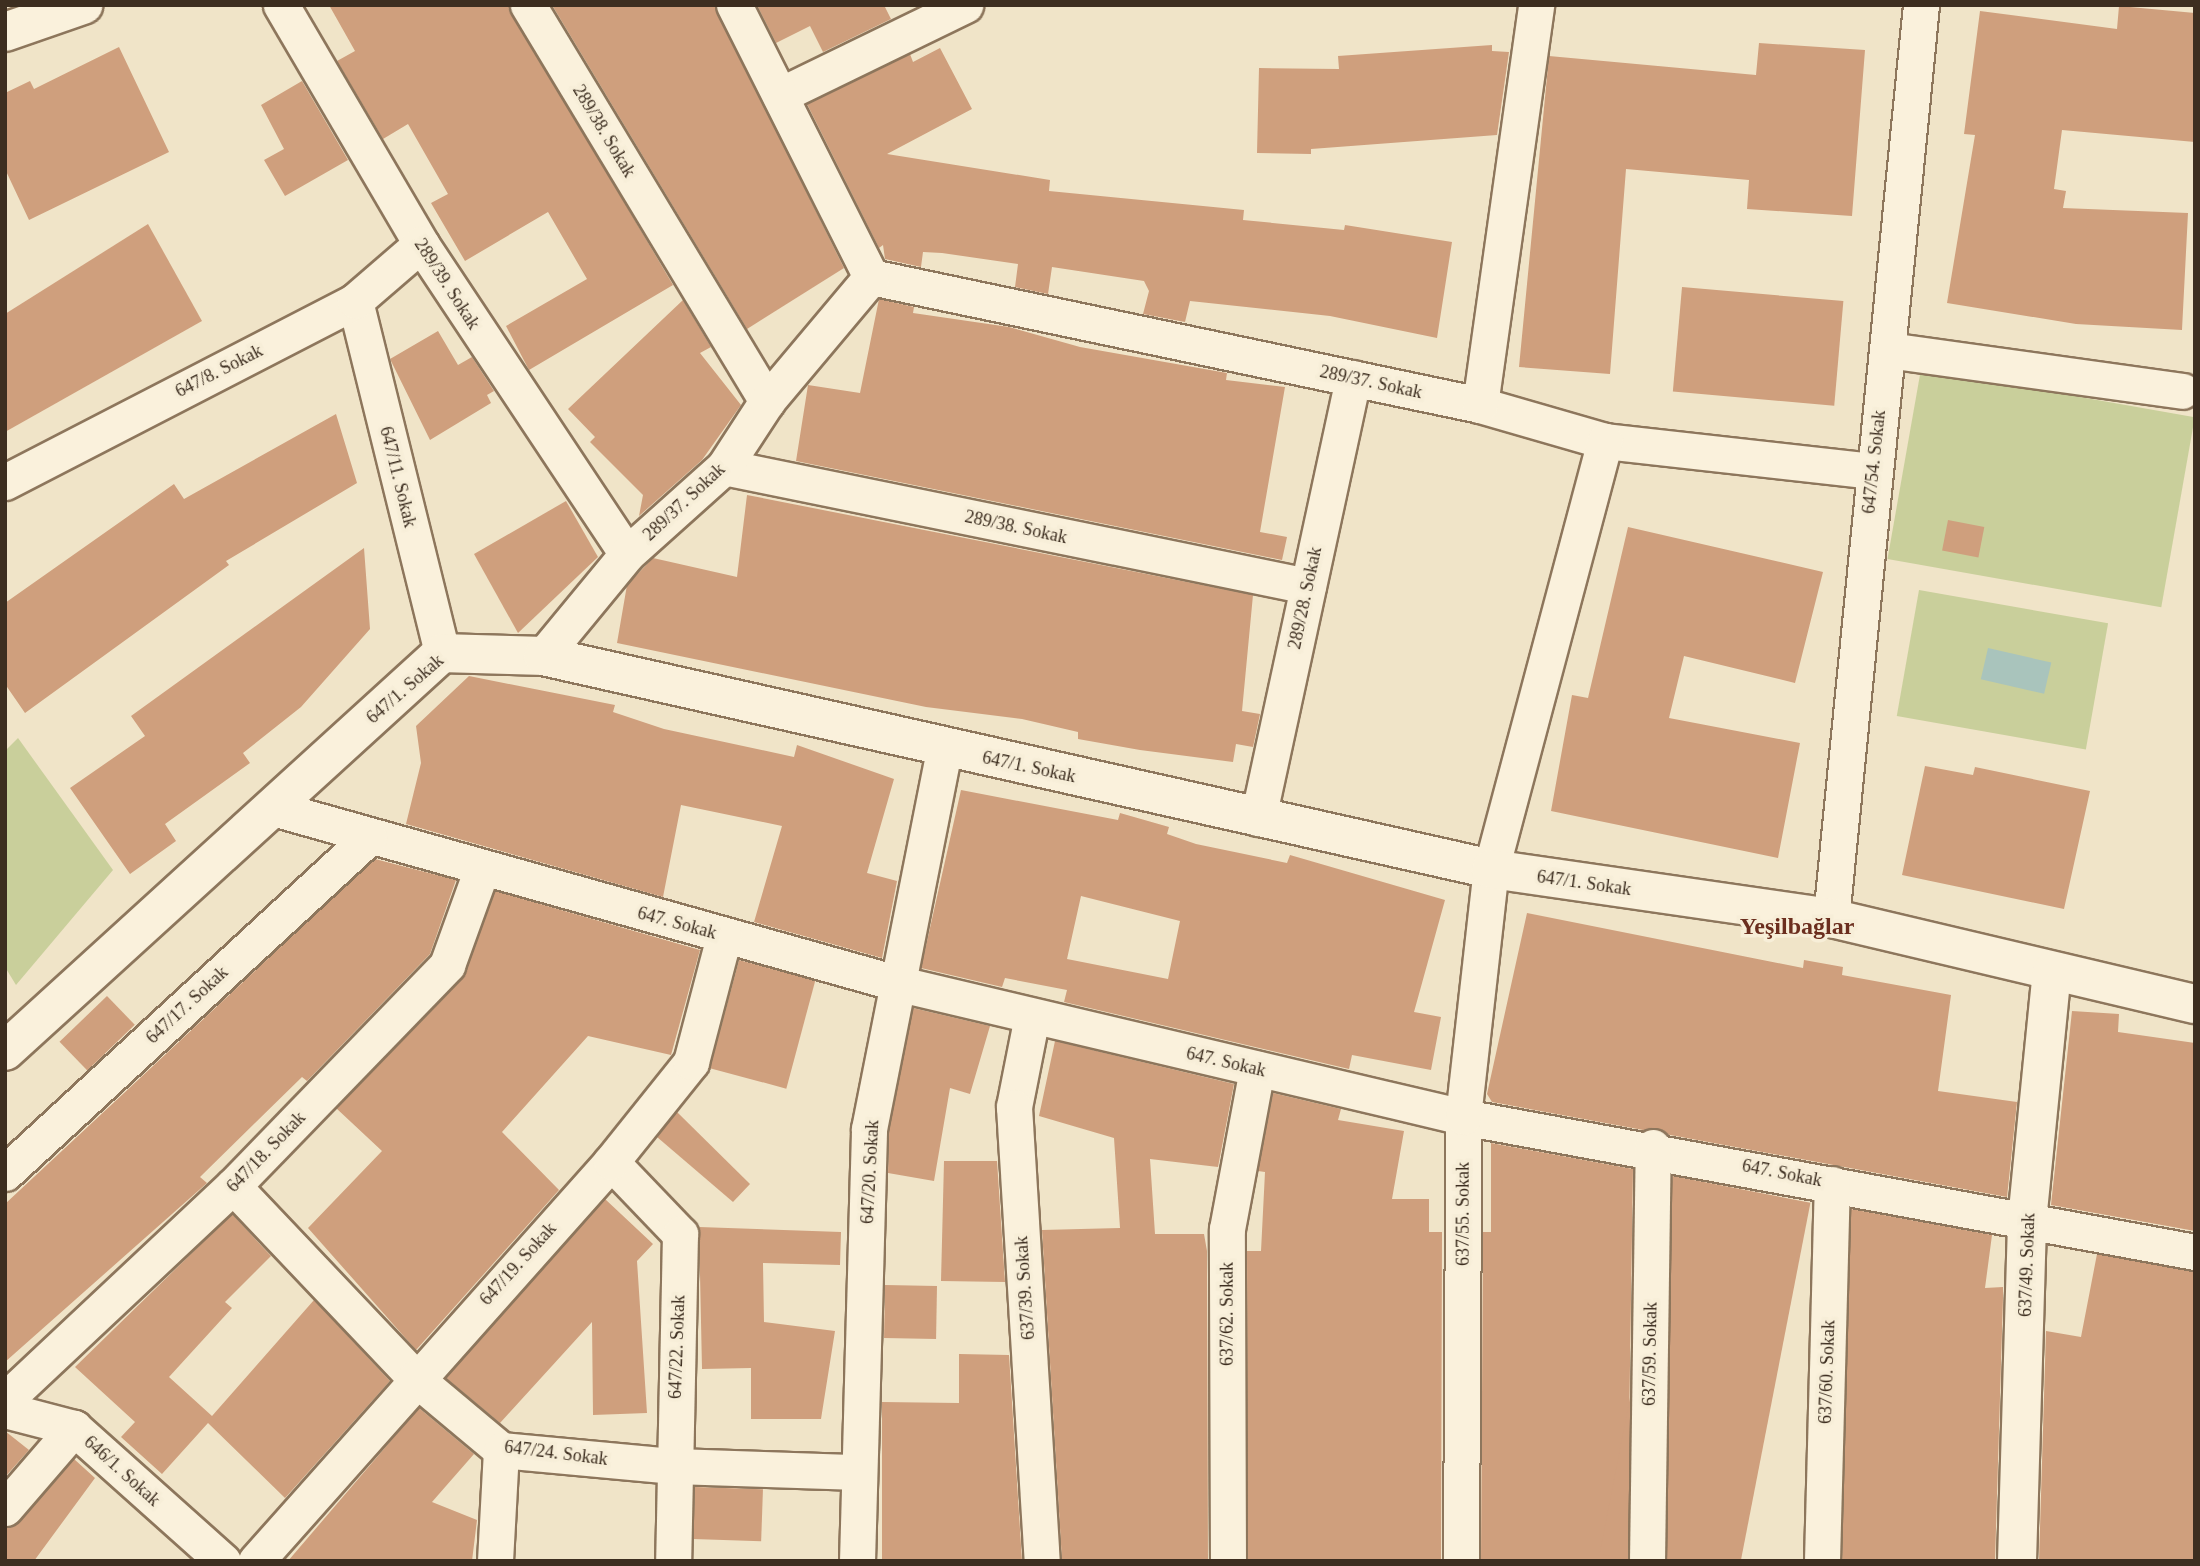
<!DOCTYPE html>
<meta charset="utf-8">
<style>
body{margin:0}
#map{position:relative;width:2200px;height:1566px;overflow:hidden;background:#f0e4c8;font-family:"Times New Roman",serif}
div>[style]{position:absolute}
[style*='--x']{left:calc(var(--x)*1px);top:calc(var(--y)*1px);width:calc(var(--w)*1px);rotate:calc(var(--a)*1deg)}
.green>*{inset:0;background:#c9cf9b;transform-origin:0 0}
.water>*{inset:0;background:#a9c4bc;transform-origin:0 0}
.building>*{inset:0;background:#cf9f7d;transform-origin:0 0}
.roads{filter:drop-shadow(2px 0 #8d765c) drop-shadow(-2px 0 #8d765c) drop-shadow(0 2px #8d765c) drop-shadow(0 -2px #8d765c)}
.minor>*{height:35px;margin:-17.5px;padding:0 17.5px;transform-origin:17.5px;border-radius:17.5px;background:#faf1dc}
.tertiary>*{height:38px;margin:-19px;padding:0 19px;transform-origin:19px;border-radius:19px;background:#faf1dc}
span{translate:-50% -50%;white-space:nowrap;text-align:center;line-height:1.15;-webkit-text-stroke:7px #f7eed8;paint-order:stroke}
.street-label{font-size:18px;color:#3d2e20}
.district-label{font-size:24px;color:#6b2e1e;font-weight:700}
.frame{position:absolute;inset:0;border:7px solid #3d2e20;pointer-events:none}
</style>
<div id="map">
<div class="green">
<i style="left:1921px;top:369px;width:278px;height:193px;rotate:10deg"></i>
<i style="left:1919px;top:590px;width:192px;height:128px;rotate:10deg"></i>
<i style="clip-path:polygon(18px 738px,113px 870px,16px 985px,5px 967px,5px 751px)"></i>
</div>
<div class="water">
<i style="left:1988px;top:648px;width:65px;height:32px;rotate:13deg"></i>
</div>
<div class="building">
<i style="clip-path:polygon(329px 5px,508px 5px,673px 285px,529px 370px,506px 326px,587px 279px,548px 212px,465px 261px,431px 203px,448px 194px,408px 124px,383px 139px,337px 61px,355px 51px)"></i>
<i style="clip-path:polygon(552px 5px,714px 5px,844px 268px,747px 329px)"></i>
<i style="clip-path:polygon(757px 5px,884px 5px,891px 19px,823px 52px,810px 26px,776px 43px)"></i>
<i style="clip-path:polygon(2119px 6px,2195px 13px,2195px 142px,2062px 130px,2054px 189px,2066px 191px,2063px 208px,2188px 213px,2182px 330px,2076px 324px,1947px 303px,1975px 135px,1964px 134px,1980px 11px,2117px 29px)"></i>
<i style="clip-path:polygon(1759px 43px,1865px 50px,1852px 216px,1747px 209px,1749px 180px,1626px 169px,1610px 374px,1519px 367px,1549px 56px,1756px 75px)"></i>
<i style="clip-path:polygon(1492px 45px,1492px 51px,1509px 52px,1497px 135px,1311px 149px,1311px 154px,1257px 153px,1259px 68px,1339px 69px,1338px 56px)"></i>
<i style="clip-path:polygon(119px 47px,169px 152px,29px 220px,5px 169px,5px 93px,30px 81px,34px 89px)"></i>
<i style="clip-path:polygon(940px 48px,972px 109px,887px 154px,1050px 180px,1049px 191px,1244px 210px,1243px 220px,1344px 230px,1345px 225px,1452px 242px,1437px 338px,1330px 316px,1190px 301px,1185px 322px,1143px 314px,1149px 291px,1144px 281px,1052px 267px,1048px 294px,1015px 287px,1018px 264px,942px 253px,923px 252px,921px 267px,885px 259px,883px 245px,879px 248px,807px 104px,910px 54px,913px 62px)"></i>
<i style="clip-path:polygon(302px 81px,348px 160px,285px 196px,264px 160px,284px 149px,261px 105px)"></i>
<i style="clip-path:polygon(148px 224px,202px 321px,5px 432px,5px 314px)"></i>
<i style="left:1682px;top:287px;width:162px;height:105px;rotate:5deg"></i>
<i style="clip-path:polygon(879px 299px,914px 307px,913px 313px,1009px 327px,1080px 347px,1227px 373px,1226px 380px,1285px 387px,1260px 532px,1287px 537px,1282px 560px,796px 461px,808px 385px,860px 393px)"></i>
<i style="clip-path:polygon(683px 300px,711px 347px,700px 353px,741px 405px,702px 460px,639px 516px,643px 495px,590px 442px,595px 437px,568px 409px)"></i>
<i style="clip-path:polygon(438px 331px,458px 365px,472px 357px,494px 391px,487px 395px,491px 403px,430px 440px,390px 359px)"></i>
<i style="clip-path:polygon(336px 414px,357px 483px,226px 561px,229px 565px,25px 713px,5px 684px,5px 603px,174px 484px,184px 499px)"></i>
<i style="clip-path:polygon(747px 495px,1253px 595px,1242px 711px,1260px 714px,1253px 747px,1236px 744px,1233px 762px,1140px 750px,1078px 739px,1078px 732px,1022px 719px,926px 707px,617px 643px,627px 585px,653px 558px,737px 577px)"></i>
<i style="clip-path:polygon(566px 501px,598px 557px,518px 633px,474px 554px)"></i>
<i style="left:1948px;top:520px;width:37px;height:31px;rotate:11deg"></i>
<i style="clip-path:polygon(1628px 527px,1823px 572px,1795px 683px,1684px 656px,1669px 718px,1800px 743px,1778px 858px,1551px 811px,1572px 695px,1588px 698px)"></i>
<i style="clip-path:polygon(364px 548px,370px 629px,301px 707px,243px 753px,250px 763px,165px 824px,176px 841px,130px 874px,70px 788px,145px 736px,131px 716px)"></i>
<i style="clip-path:polygon(469px 676px,615px 705px,613px 712px,664px 729px,794px 757px,797px 745px,894px 779px,867px 873px,897px 881px,882px 958px,754px 922px,782px 826px,681px 805px,663px 897px,406px 824px,421px 763px,416px 726px)"></i>
<i style="clip-path:polygon(1925px 766px,1973px 775px,1975px 767px,2090px 791px,2064px 909px,1902px 875px)"></i>
<i style="clip-path:polygon(evenodd,961px 790px,1118px 820px,1120px 813px,1169px 827px,1167px 834px,1196px 844px,1287px 863px,1290px 855px,1445px 900px,1414px 1012px,1441px 1017px,1431px 1070px,1352px 1055px,1349px 1069px,1064px 1002px,1067px 990px,1005px 978px,1002px 987px,921px 968px,961px 790px,1081px 896px,1180px 921px,1168px 979px,1067px 959px,1081px 896px)"></i>
<i style="clip-path:polygon(375px 859px,456px 880px,430px 954px,307px 1081px,302px 1077px,200px 1177px,207px 1183px,5px 1362px,5px 1204px)"></i>
<i style="clip-path:polygon(495px 891px,700px 950px,671px 1055px,588px 1036px,502px 1132px,559px 1190px,416px 1350px,308px 1228px,382px 1151px,336px 1108px,462px 979px)"></i>
<i style="clip-path:polygon(1527px 913px,1803px 968px,1804px 960px,1843px 967px,1842px 975px,1951px 995px,1938px 1091px,2017px 1102px,2007px 1197px,1492px 1102px,1487px 1094px)"></i>
<i style="left:739px;top:960px;width:79px;height:112px;rotate:15deg"></i>
<i style="left:107px;top:996px;width:40px;height:66px;rotate:46deg"></i>
<i style="clip-path:polygon(913px 1008px,990px 1026px,970px 1094px,950px 1088px,934px 1181px,888px 1173px,889px 1131px)"></i>
<i style="clip-path:polygon(2072px 1011px,2119px 1014px,2118px 1032px,2195px 1043px,2195px 1231px,2051px 1205px)"></i>
<i style="clip-path:polygon(1055px 1041px,1234px 1084px,1218px 1167px,1150px 1159px,1155px 1234px,1204px 1234px,1207px 1251px,1208px 1560px,1062px 1561px,1042px 1230px,1120px 1228px,1114px 1138px,1039px 1116px)"></i>
<i style="clip-path:polygon(1273px 1093px,1341px 1109px,1338px 1120px,1404px 1131px,1392px 1199px,1429px 1199px,1429px 1232px,1442px 1232px,1441px 1561px,1248px 1561px,1247px 1251px,1261px 1251px,1265px 1172px,1258px 1171px)"></i>
<i style="clip-path:polygon(677px 1112px,750px 1184px,733px 1202px,657px 1137px)"></i>
<i style="clip-path:polygon(1491px 1143px,1633px 1169px,1627px 1561px,1481px 1561px,1483px 1232px,1491px 1232px)"></i>
<i style="clip-path:polygon(944px 1161px,997px 1161px,1005px 1282px,941px 1281px)"></i>
<i style="left:1673px;top:1176px;width:140px;height:385px;rotate:11deg"></i>
<i style="clip-path:polygon(605px 1199px,653px 1244px,637px 1261px,647px 1413px,593px 1415px,592px 1322px,500px 1423px,446px 1378px)"></i>
<i style="clip-path:polygon(1851px 1209px,1992px 1235px,1985px 1288px,2003px 1287px,2003px 1298px,1995px 1561px,1842px 1561px)"></i>
<i style="clip-path:polygon(232px 1214px,271px 1256px,225px 1302px,232px 1308px,169px 1377px,212px 1416px,314px 1300px,390px 1381px,285px 1498px,208px 1423px,162px 1474px,121px 1437px,135px 1422px,75px 1367px)"></i>
<i style="clip-path:polygon(699px 1227px,841px 1232px,840px 1265px,763px 1263px,764px 1322px,835px 1331px,821px 1419px,751px 1419px,751px 1368px,702px 1369px)"></i>
<i style="clip-path:polygon(2097px 1254px,2195px 1272px,2195px 1561px,2039px 1561px,2046px 1331px,2081px 1337px)"></i>
<i style="left:885px;top:1285px;width:52px;height:53px;rotate:1deg"></i>
<i style="clip-path:polygon(959px 1354px,1009px 1355px,1022px 1561px,882px 1561px,882px 1402px,959px 1403px)"></i>
<i style="clip-path:polygon(419px 1408px,474px 1454px,432px 1502px,477px 1520px,472px 1561px,288px 1561px)"></i>
<i style="clip-path:polygon(5px 1431px,29px 1450px,5px 1477px)"></i>
<i style="clip-path:polygon(74px 1459px,95px 1478px,34px 1561px,5px 1561px,5px 1528px,20px 1521px)"></i>
<i style="left:695px;top:1487px;width:68px;height:52px;rotate:2deg"></i>
</div>
<div class="roads">
<div class="minor">
<i style="--x:281;--y:5;--w:277;--a:59.6"></i>
<i style="--x:421;--y:244;--w:372;--a:56.4"></i>
<i style="--x:528;--y:5;--w:463;--a:58.9"></i>
<i style="--x:780;--y:95;--w:206;--a:-25.9"></i>
<i style="--x:871;--y:277;--w:622;--a:11.87"></i>
<i style="--x:1480;--y:405;--w:130;--a:16.1"></i>
<i style="--x:1605;--y:441;--w:269;--a:6.4"></i>
<i style="--x:355;--y:301;--w:363;--a:76.1"></i>
<i style="--x:1888;--y:350;--w:297;--a:7.9"></i>
<i style="--x:1480;--y:405;--w:404;--a:-82"></i>
<i style="--x:724;--y:467;--w:596;--a:11.52"></i>
<i style="--x:5;--y:482;--w:394;--a:-27.3"></i>
<i style="--x:355;--y:301;--w:87;--a:-40.8"></i>
<i style="--x:543;--y:656;--w:132;--a:-50.5"></i>
<i style="--x:627;--y:554;--w:130;--a:-41.9"></i>
<i style="--x:724;--y:467;--w:79;--a:-56.9"></i>
<i style="--x:767;--y:401;--w:162;--a:-50"></i>
<i style="--x:871;--y:277;--w:305;--a:-116.7"></i>
<i style="--x:273;--y:808;--w:651;--a:15.68"></i>
<i style="--x:900;--y:984;--w:578;--a:13.29"></i>
<i style="--x:1463;--y:1117;--w:744;--a:10.45"></i>
<i style="--x:1258;--y:818;--w:450;--a:-77.8"></i>
<i style="--x:1831;--y:918;--w:917;--a:-84.37"></i>
<i style="--x:1032;--y:1016;--w:93;--a:101.2"></i>
<i style="--x:1014;--y:1107;--w:455;--a:86.5"></i>
<i style="--x:611;--y:1162;--w:100;--a:46.2"></i>
<i style="--x:680;--y:1234;--w:327;--a:91.2"></i>
<i style="--x:5;--y:1173;--w:495;--a:-42.7"></i>
<i style="--x:233;--y:1186;--w:265;--a:46.5"></i>
<i style="--x:415;--y:1378;--w:112;--a:39.9"></i>
<i style="--x:501;--y:1450;--w:174;--a:5.3"></i>
<i style="--x:674;--y:1466;--w:185;--a:1.9"></i>
<i style="--x:5;--y:1400;--w:313;--a:-43.2"></i>
<i style="--x:233;--y:1186;--w:308;--a:-45.9"></i>
<i style="--x:447;--y:965;--w:100;--a:-70.1"></i>
<i style="--x:5;--y:1410;--w:71;--a:14.6"></i>
<i style="--x:74;--y:1428;--w:200;--a:41.8"></i>
<i style="--x:5;--y:1508;--w:106;--a:-49.2"></i>
<i style="--x:256;--y:1561;--w:534;--a:-48.34"></i>
<i style="--x:611;--y:1162;--w:128;--a:-51.3"></i>
<i style="--x:691;--y:1062;--w:130;--a:-75.3"></i>
<i style="--x:495;--y:1561;--w:111;--a:-86.9"></i>
<i style="--x:857;--y:1561;--w:432;--a:-88.4"></i>
<i style="--x:869;--y:1129;--w:387;--a:-78.8"></i>
<i style="--x:1228;--y:1561;--w:332;--a:-90.2"></i>
<i style="--x:1227;--y:1229;--w:163;--a:-79.4"></i>
<i style="--x:1461;--y:1561;--w:444;--a:-89.7"></i>
<i style="--x:1463;--y:1117;--w:250;--a:-83.6"></i>
<i style="--x:1491;--y:869;--w:443;--a:-75.1"></i>
<i style="--x:1647;--y:1561;--w:414;--a:-89.2"></i>
<i style="--x:1822;--y:1561;--w:377;--a:-88.5"></i>
</div>
<div class="tertiary">
<i style="--x:5;--y:32;--w:83;--a:-19.1"></i>
<i style="--x:5;--y:1051;--w:591;--a:-42.33"></i>
<i style="--x:442;--y:653;--w:101;--a:1.7"></i>
<i style="--x:543;--y:656;--w:972;--a:12.66"></i>
<i style="--x:1491;--y:869;--w:344;--a:8.2"></i>
<i style="--x:1831;--y:918;--w:374;--a:13.3"></i>
<i style="--x:2017;--y:1561;--w:340;--a:-88.3"></i>
<i style="--x:2027;--y:1221;--w:251;--a:-84.3"></i>
</div>
</div>
<div class="street-label">
<span style="left:604px;top:131px;rotate:59deg">289/38. Sokak</span>
<span style="left:447px;top:284px;rotate:57deg">289/39. Sokak</span>
<span style="left:219px;top:371px;rotate:-27deg">647/8. Sokak</span>
<span style="left:1371px;top:382px;rotate:12deg">289/37. Sokak</span>
<span style="left:1874px;top:462px;rotate:-84deg">647/54. Sokak</span>
<span style="left:398px;top:477px;rotate:76deg">647/11. Sokak</span>
<span style="left:684px;top:502px;rotate:-43deg">289/37. Sokak</span>
<span style="left:1016px;top:527px;rotate:12deg">289/38. Sokak</span>
<span style="left:1305px;top:598px;rotate:-78deg">289/28. Sokak</span>
<span style="left:405px;top:689px;rotate:-41deg">647/1. Sokak</span>
<span style="left:1029px;top:767px;rotate:12deg">647/1. Sokak</span>
<span style="left:1584px;top:883px;rotate:8deg">647/1. Sokak</span>
<span style="left:677px;top:923px;rotate:15deg">647. Sokak</span>
<span style="left:187px;top:1005px;rotate:-43deg">647/17. Sokak</span>
<span style="left:1226px;top:1062px;rotate:13deg">647. Sokak</span>
<span style="left:266px;top:1152px;rotate:-46deg">647/18. Sokak</span>
<span style="left:870px;top:1172px;rotate:-87deg">647/20. Sokak</span>
<span style="left:1782px;top:1173px;rotate:11deg">647. Sokak</span>
<span style="left:1463px;top:1214px;rotate:-90deg">637/55. Sokak</span>
<span style="left:518px;top:1264px;rotate:-48deg">647/19. Sokak</span>
<span style="left:2027px;top:1265px;rotate:-88deg">637/49. Sokak</span>
<span style="left:1025px;top:1288px;rotate:-94deg">637/39. Sokak</span>
<span style="left:1227px;top:1314px;rotate:-90deg">637/62. Sokak</span>
<span style="left:677px;top:1347px;rotate:-88deg">647/22. Sokak</span>
<span style="left:1650px;top:1354px;rotate:-89deg">637/59. Sokak</span>
<span style="left:1827px;top:1372px;rotate:-88deg">637/60. Sokak</span>
<span style="left:556px;top:1453px;rotate:7deg">647/24. Sokak</span>
<span style="left:122px;top:1471px;rotate:42deg">646/1. Sokak</span>
</div>
<div class="district-label">
<span style="left:1797px;top:927px">Yeşilbağlar</span>
</div>
<div class="frame"></div>
</div>
